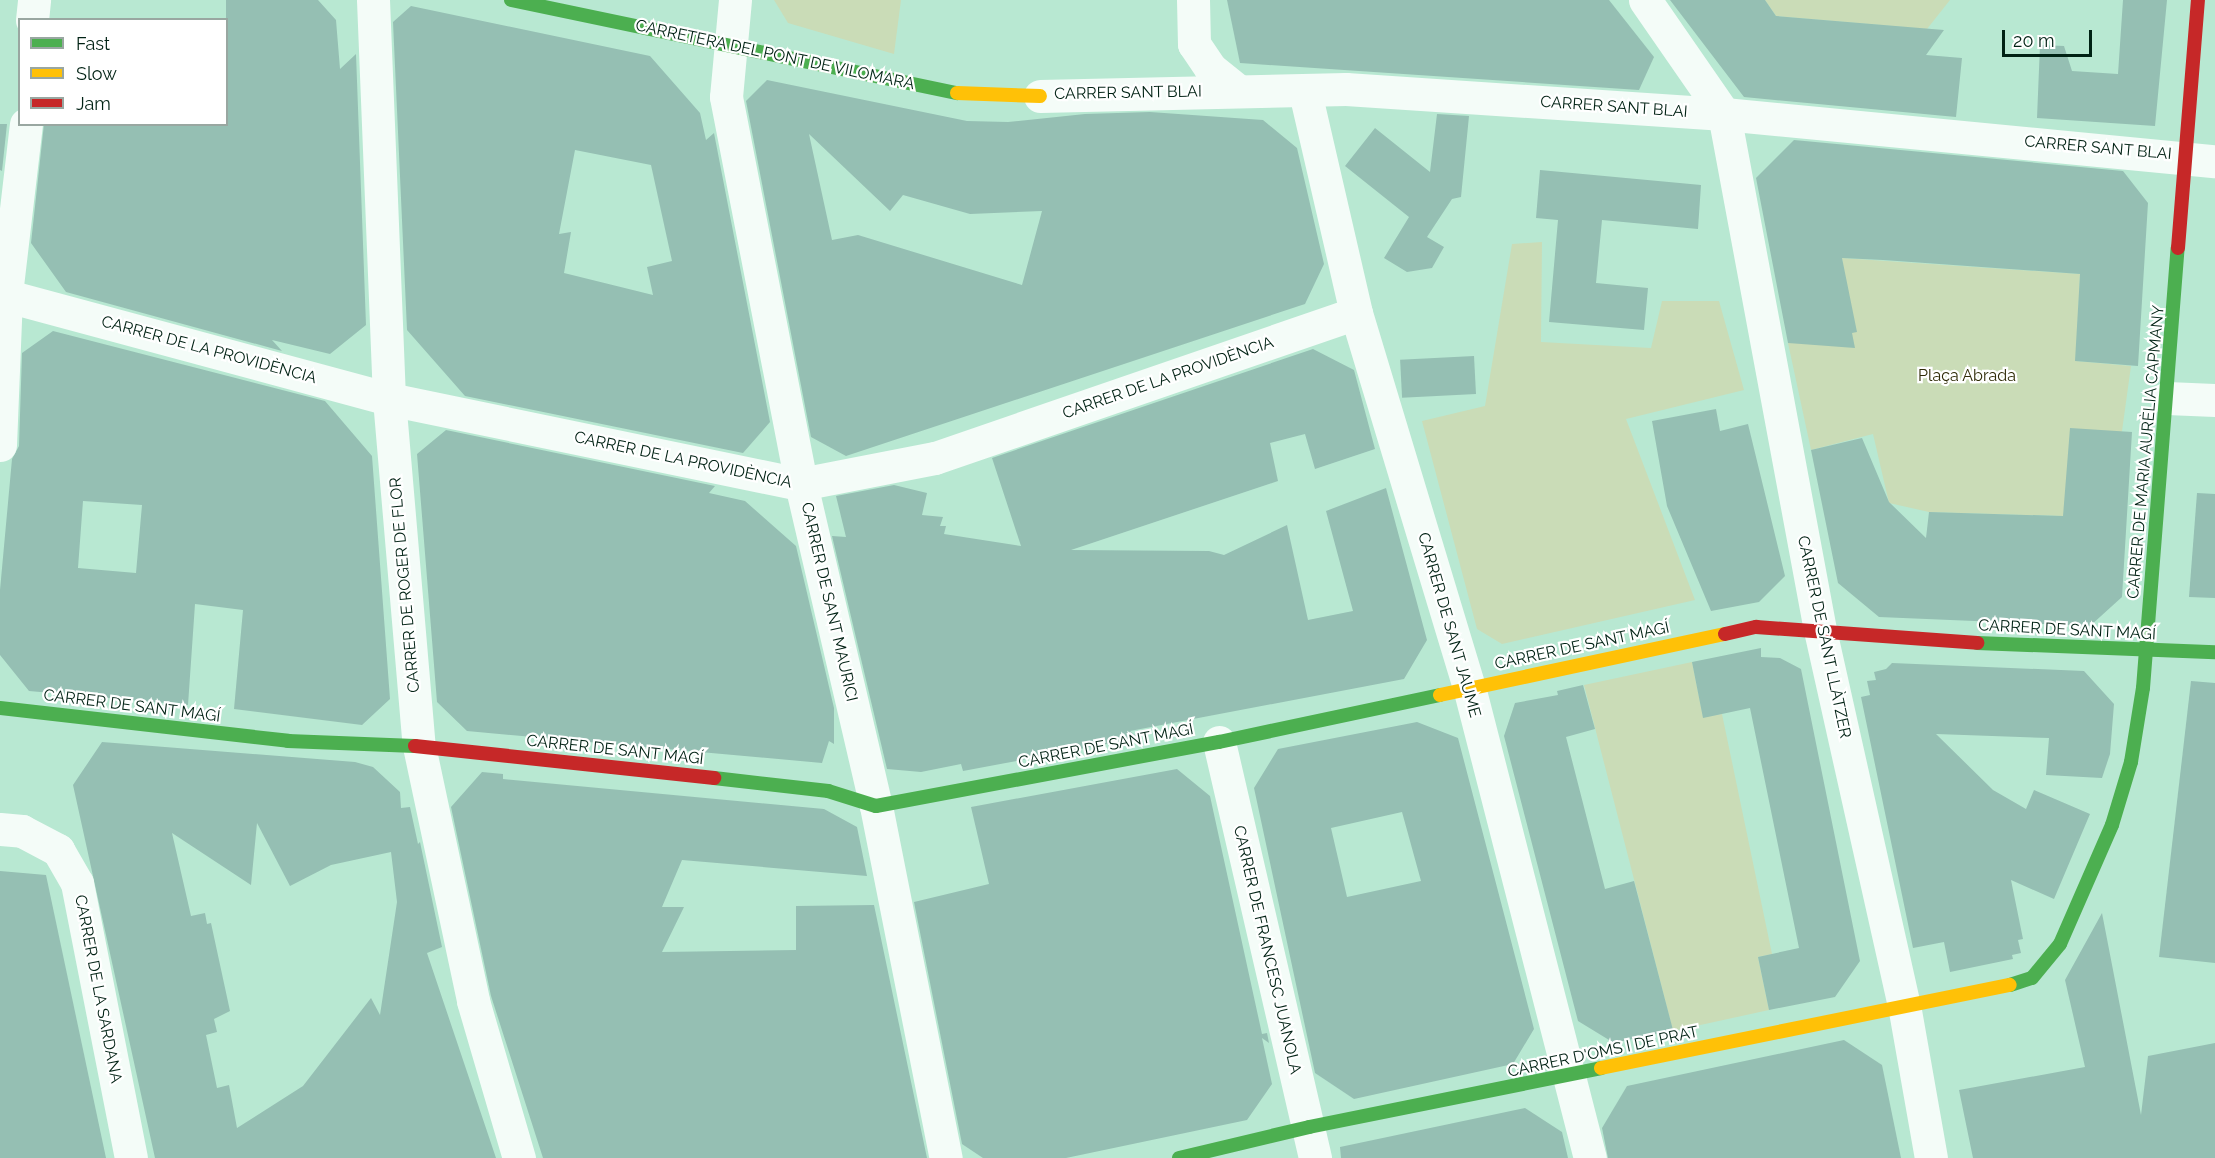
<!DOCTYPE html>
<meta charset="utf-8">
<style>
body{margin:0}
#map{position:relative;width:2215px;height:1158px;overflow:hidden;background:#b8e8d2;font-family:Raleway,sans-serif}
div>[style]{position:absolute}
[style*='--x']{left:calc(var(--x)*1px);top:calc(var(--y)*1px);width:calc(var(--w)*1px);rotate:calc(var(--a)*1deg)}
.green>*{inset:0;background:#cadcb7}
.building>*{inset:0;background:#95bfb3;transform-origin:0 0}
.street>*{height:33px;margin:-16.5px;padding:0 16.5px;transform-origin:16.5px;border-radius:16.5px;background:#f4fcf8}
.fast>*{height:14px;margin:-7px;padding:0 7px;transform-origin:7px;border-radius:7px;background:#4caf50}
.slow>*{height:14px;margin:-7px;padding:0 7px;transform-origin:7px;border-radius:7px;background:#ffc107}
.jam>*{height:14px;margin:-7px;padding:0 7px;transform-origin:7px;border-radius:7px;background:#c62828}
span{translate:-50% -50%;white-space:nowrap;text-align:center;line-height:1.15;-webkit-text-stroke:4.5px #fff;paint-order:stroke}
.street-label{font-size:16px;color:#002214}
.park-label{font-size:16px;color:#2e2a06}
.legend{position:absolute;left:18px;top:18px;width:210px;height:108px;box-sizing:border-box;background:#fff;border:2px solid #99a7a1;margin:0;padding:8px 10px;list-style:none;font-size:18px;color:#002214}
.legend li{display:flex;align-items:center;gap:12px;height:30px}
.legend b{width:30px;border:2px solid #99a7a1}
.scale{position:absolute;left:2002px;top:30px;width:90px;height:27px;box-sizing:border-box;border:3px solid #002214;border-top:0;padding-left:8px;font-size:18px;line-height:21px;white-space:nowrap;color:#002214;-webkit-text-stroke:4px #fff;paint-order:stroke}
</style>
<div id="map">
<div class="green">
<i style="clip-path:polygon(774px 0,901px 0,894px 54px,788px 23px)"></i>
<i style="clip-path:polygon(1765px 0,1950px 0,1927px 29px,1776px 16px)"></i>
<i style="clip-path:polygon(1542px 242px,1541px 342px,1651px 348px,1662px 301px,1719px 301px,1744px 390px,1626px 419px,1695px 600px,1502px 644px,1477px 629px,1422px 421px,1485px 406px,1512px 244px)"></i>
<i style="clip-path:polygon(1842px 258px,2080px 274px,2076px 361px,2131px 366px,2122px 431px,2063px 516px,1929px 512px,1889px 503px,1873px 434px,1811px 450px,1788px 343px,1852px 333px)"></i>
<i style="clip-path:polygon(1692px 662px,1703px 717px,1722px 714px,1772px 954px,1758px 957px,1769px 1010px,1673px 1031px,1584px 685px)"></i>
</div>
<div class="building">
<i style="clip-path:polygon(226px 0,318px 0,336px 20px,340px 69px,356px 54px,366px 325px,330px 354px,272px 340px,282px 351px,66px 292px,31px 243px,44px 124px,226px 124px)"></i>
<i style="clip-path:polygon(1227px 0,1609px 0,1654px 57px,1639px 90px,1240px 63px)"></i>
<i style="clip-path:polygon(1670px 0,1765px 0,1776px 16px,1944px 30px,1926px 55px,1962px 58px,1956px 117px,1744px 97px)"></i>
<i style="clip-path:polygon(2123px 0,2167px 0,2155px 126px,2037px 118px,2040px 45px,2064px 46px,2072px 71px,2118px 74px)"></i>
<i style="clip-path:polygon(evenodd,411px 6px,650px 56px,700px 113px,706px 140px,714px 133px,770px 422px,743px 453px,465px 396px,407px 330px,393px 22px,411px 6px,575px 150px,651px 165px,672px 261px,647px 267px,653px 295px,564px 273px,571px 232px,559px 234px,575px 150px)"></i>
<i style="clip-path:polygon(evenodd,767px 80px,967px 121px,1008px 122px,1085px 114px,1150px 112px,1263px 120px,1297px 148px,1324px 264px,1305px 304px,846px 456px,811px 437px,746px 101px,767px 80px,809px 134px,890px 211px,903px 195px,970px 214px,1042px 211px,1022px 285px,858px 235px,832px 240px,809px 134px)"></i>
<i style="clip-path:polygon(1437px 114px,1469px 116px,1461px 197px,1452px 199px,1427px 237px,1444px 247px,1432px 268px,1407px 272px,1384px 258px,1409px 217px,1345px 166px,1375px 128px,1430px 172px)"></i>
<i style="clip-path:polygon(0 124px,7px 124px,2px 171px,0 170px)"></i>
<i style="clip-path:polygon(1794px 140px,2123px 171px,2148px 203px,2138px 366px,2075px 361px,2080px 274px,1883px 260px,1842px 258px,1857px 332px,1852px 333px,1855px 348px,1788px 343px,1756px 178px)"></i>
<i style="clip-path:polygon(1540px 170px,1701px 185px,1698px 229px,1602px 220px,1596px 283px,1648px 288px,1644px 330px,1549px 322px,1558px 220px,1536px 218px)"></i>
<i style="clip-path:polygon(evenodd,53px 331px,325px 401px,372px 456px,390px 699px,362px 725px,234px 709px,243px 610px,195px 604px,188px 705px,29px 691px,0 655px,0 590px,12px 459px,19px 446px,22px 353px,53px 331px,83px 501px,142px 505px,136px 573px,78px 568px,83px 501px)"></i>
<i style="clip-path:polygon(1313px 349px,1354px 370px,1375px 449px,1315px 469px,1305px 434px,1270px 443px,1278px 481px,1071px 550px,1209px 551px,1224px 555px,1287px 525px,1308px 620px,1353px 611px,1326px 511px,1386px 488px,1427px 640px,1404px 679px,1130px 731px,1139px 738px,963px 771px,961px 764px,921px 772px,887px 769px,832px 536px,846px 537px,836px 496px,894px 485px,927px 493px,922px 515px,943px 517px,940px 526px,946px 526px,944px 534px,1021px 546px,992px 458px)"></i>
<i style="left:1474px;top:356px;width:38px;height:74px;rotate:87deg"></i>
<i style="clip-path:polygon(1716px 409px,1720px 431px,1748px 424px,1785px 576px,1759px 602px,1711px 611px,1667px 506px,1652px 421px)"></i>
<i style="clip-path:polygon(2070px 428px,2132px 432px,2122px 597px,2090px 626px,1879px 617px,1838px 583px,1811px 450px,1862px 438px,1889px 502px,1926px 538px,1929px 512px,2063px 516px)"></i>
<i style="clip-path:polygon(446px 430px,715px 486px,709px 493px,745px 501px,796px 546px,834px 708px,834px 744px,829px 741px,822px 763px,467px 731px,437px 702px,417px 454px)"></i>
<i style="clip-path:polygon(2197px 493px,2215px 494px,2215px 598px,2189px 597px)"></i>
<i style="clip-path:polygon(1761px 648px,1761px 657px,1780px 658px,1801px 669px,1860px 961px,1835px 997px,1769px 1010px,1758px 957px,1799px 948px,1750px 708px,1703px 718px,1692px 662px)"></i>
<i style="clip-path:polygon(1892px 663px,2084px 671px,2114px 704px,2110px 754px,2102px 778px,2046px 775px,2049px 738px,1936px 734px,1993px 790px,2026px 809px,2034px 790px,2090px 814px,2054px 899px,2011px 880px,2023px 939px,2018px 940px,2021px 953px,2012px 955px,2013px 959px,1950px 972px,1944px 942px,1913px 948px,1861px 697px,1870px 695px,1867px 681px,1876px 680px,1874px 672px,1886px 669px)"></i>
<i style="clip-path:polygon(2191px 681px,2215px 683px,2215px 963px,2159px 957px)"></i>
<i style="clip-path:polygon(1583px 685px,1595px 729px,1566px 737px,1605px 889px,1634px 881px,1673px 1030px,1614px 1043px,1578px 1021px,1504px 736px,1515px 703px,1558px 695px,1557px 691px)"></i>
<i style="clip-path:polygon(evenodd,1417px 722px,1458px 738px,1534px 1029px,1513px 1064px,1354px 1099px,1315px 1073px,1254px 788px,1278px 749px,1417px 722px,1402px 812px,1421px 881px,1347px 897px,1331px 828px,1402px 812px)"></i>
<i style="clip-path:polygon(evenodd,102px 742px,355px 762px,373px 767px,400px 792px,401px 808px,410px 807px,418px 844px,420px 842px,442px 947px,427px 953px,496px 1158px,155px 1158px,73px 785px,102px 742px,257px 823px,290px 886px,331px 865px,391px 852px,397px 902px,380px 1015px,371px 998px,303px 1086px,237px 1128px,229px 1085px,217px 1088px,206px 1035px,217px 1032px,214px 1019px,230px 1011px,211px 923px,207px 924px,205px 913px,191px 916px,172px 833px,251px 885px,257px 823px)"></i>
<i style="clip-path:polygon(1177px 769px,1210px 796px,1262px 1034px,1267px 1033px,1269px 1043px,1262px 1038px,1272px 1084px,1247px 1120px,1066px 1158px,983px 1158px,962px 1144px,914px 902px,989px 884px,971px 807px)"></i>
<i style="clip-path:polygon(482px 772px,503px 774px,503px 779px,824px 809px,857px 827px,867px 876px,682px 860px,662px 907px,684px 907px,662px 952px,796px 950px,796px 906px,874px 905px,927px 1158px,543px 1158px,491px 996px,451px 807px)"></i>
<i style="clip-path:polygon(0 871px,46px 875px,106px 1158px,0 1158px)"></i>
<i style="clip-path:polygon(2102px 913px,2141px 1115px,2148px 1056px,2215px 1043px,2215px 1158px,1973px 1158px,1959px 1090px,2085px 1067px,2065px 980px)"></i>
<i style="clip-path:polygon(1844px 1040px,1882px 1065px,1901px 1158px,1608px 1158px,1602px 1128px,1627px 1086px)"></i>
<i style="clip-path:polygon(1525px 1108px,1562px 1132px,1568px 1158px,1341px 1158px,1340px 1147px)"></i>
</div>
<div class="street">
<i style="--x:373;--y:0;--w:399;--a:87.7"></i>
<i style="--x:389;--y:399;--w:348;--a:85.1"></i>
<i style="--x:419;--y:746;--w:261;--a:78"></i>
<i style="--x:473;--y:1001;--w:164;--a:73.7"></i>
<i style="--x:735;--y:0;--w:97;--a:95.3"></i>
<i style="--x:726;--y:97;--w:394;--a:79"></i>
<i style="--x:801;--y:484;--w:331;--a:76.9"></i>
<i style="--x:876;--y:806;--w:359;--a:78.8"></i>
<i style="--x:1193;--y:0;--w:44;--a:88.7"></i>
<i style="--x:1194;--y:44;--w:29;--a:56"></i>
<i style="--x:1210;--y:68;--w:36;--a:39"></i>
<i style="--x:1645;--y:0;--w:139;--a:55.3"></i>
<i style="--x:1724;--y:114;--w:525;--a:79.46"></i>
<i style="--x:1820;--y:630;--w:384;--a:77.4"></i>
<i style="--x:1904;--y:1005;--w:155;--a:80"></i>
<i style="--x:32;--y:20;--w:20;--a:-84"></i>
<i style="--x:1305;--y:92;--w:227;--a:77"></i>
<i style="--x:1356;--y:313;--w:391;--a:73.2"></i>
<i style="--x:1469;--y:687;--w:486;--a:75.6"></i>
<i style="--x:1040;--y:96;--w:306;--a:-1.3"></i>
<i style="--x:1346;--y:89;--w:379;--a:3.8"></i>
<i style="--x:1724;--y:114;--w:493;--a:5.5"></i>
<i style="--x:0;--y:294;--w:403;--a:15.1"></i>
<i style="--x:389;--y:399;--w:421;--a:11.7"></i>
<i style="--x:801;--y:484;--w:136;--a:-11"></i>
<i style="--x:935;--y:458;--w:445;--a:-19"></i>
<i style="--x:2167;--y:398;--w:48;--a:2.4"></i>
<i style="--x:0;--y:445;--w:151;--a:-87.7"></i>
<i style="--x:6;--y:294;--w:171;--a:-83.3"></i>
<i style="--x:1219;--y:742;--w:427;--a:77"></i>
<i style="--x:0;--y:829;--w:22;--a:5"></i>
<i style="--x:22;--y:831;--w:41;--a:27.8"></i>
<i style="--x:58;--y:850;--w:38;--a:60"></i>
<i style="--x:77;--y:883;--w:280;--a:78.9"></i>
</div>
<div class="fast">
<i style="--x:511;--y:0;--w:456;--a:11.8"></i>
<i style="--x:1977;--y:643;--w:238;--a:2.2"></i>
<i style="--x:0;--y:708;--w:290;--a:6.5"></i>
<i style="--x:288;--y:741;--w:127;--a:2.3"></i>
<i style="--x:714;--y:778;--w:115;--a:6.5"></i>
<i style="--x:828;--y:791;--w:50;--a:17.4"></i>
<i style="--x:876;--y:806;--w:349;--a:-10.6"></i>
<i style="--x:1219;--y:742;--w:226;--a:-12"></i>
<i style="--x:2010;--y:985;--w:23;--a:-18"></i>
<i style="--x:2032;--y:978;--w:44;--a:-50.5"></i>
<i style="--x:2060;--y:944;--w:130;--a:-66.4"></i>
<i style="--x:2112;--y:825;--w:66;--a:-73.2"></i>
<i style="--x:2131;--y:762;--w:75;--a:-80.8"></i>
<i style="--x:2143;--y:688;--w:441;--a:-85.5"></i>
<i style="--x:1179;--y:1158;--w:134;--a:-13.4"></i>
<i style="--x:1309;--y:1127;--w:298;--a:-11.4"></i>
</div>
<div class="slow">
<i style="--x:957;--y:93;--w:83;--a:2.1"></i>
<i style="--x:1440;--y:695;--w:291;--a:-12.1"></i>
<i style="--x:1601;--y:1068;--w:417;--a:-11.5"></i>
</div>
<div class="jam">
<i style="--x:2178;--y:248;--w:249;--a:-85.4"></i>
<i style="--x:1725;--y:634;--w:32;--a:-13"></i>
<i style="--x:1756;--y:627;--w:222;--a:4.1"></i>
<i style="--x:415;--y:746;--w:301;--a:6.1"></i>
</div>
<div class="street-label">
<span style="left:775px;top:55px;rotate:12deg">CARRETERA DEL PONT DE VILOMARA</span>
<span style="left:1128px;top:93px;rotate:-1deg">CARRER SANT BLAI</span>
<span style="left:1614px;top:107px;rotate:4deg">CARRER SANT BLAI</span>
<span style="left:2098px;top:148px;rotate:5deg">CARRER SANT BLAI</span>
<span style="left:209px;top:350px;rotate:15deg">CARRER DE LA PROVIDÈNCIA</span>
<span style="left:1168px;top:378px;rotate:-19deg">CARRER DE LA PROVIDÈNCIA</span>
<span style="left:2146px;top:452px;rotate:-85deg">CARRER DE MARIA AURÈLIA CAPMANY</span>
<span style="left:683px;top:460px;rotate:12deg">CARRER DE LA PROVIDÈNCIA</span>
<span style="left:405px;top:585px;rotate:-95deg">CARRER DE ROGER DE FLOR</span>
<span style="left:829px;top:602px;rotate:77deg">CARRER DE SANT MAURICI</span>
<span style="left:1449px;top:625px;rotate:74deg">CARRER DE SANT JAUME</span>
<span style="left:2067px;top:630px;rotate:3deg">CARRER DE SANT MAGÍ</span>
<span style="left:1824px;top:637px;rotate:78deg">CARRER DE SANT LLÀTZER</span>
<span style="left:1582px;top:646px;rotate:-12deg">CARRER DE SANT MAGÍ</span>
<span style="left:132px;top:706px;rotate:7deg">CARRER DE SANT MAGÍ</span>
<span style="left:1106px;top:746px;rotate:-11deg">CARRER DE SANT MAGÍ</span>
<span style="left:615px;top:750px;rotate:6deg">CARRER DE SANT MAGÍ</span>
<span style="left:1267px;top:950px;rotate:77deg">CARRER DE FRANCESC JUANOLA</span>
<span style="left:98px;top:989px;rotate:79deg">CARRER DE LA SARDANA</span>
<span style="left:1603px;top:1052px;rotate:-12deg">CARRER D'OMS I DE PRAT</span>
</div>
<div class="park-label">
<span style="left:1967px;top:376px">Plaça Abrada</span>
</div>
<ul class="legend">
<li><b style="height:8px;background:#4caf50"></b>Fast</li>
<li><b style="height:8px;background:#ffc107"></b>Slow</li>
<li><b style="height:8px;background:#c62828"></b>Jam</li>
</ul>
<div class="scale">20 m</div>
</div>
